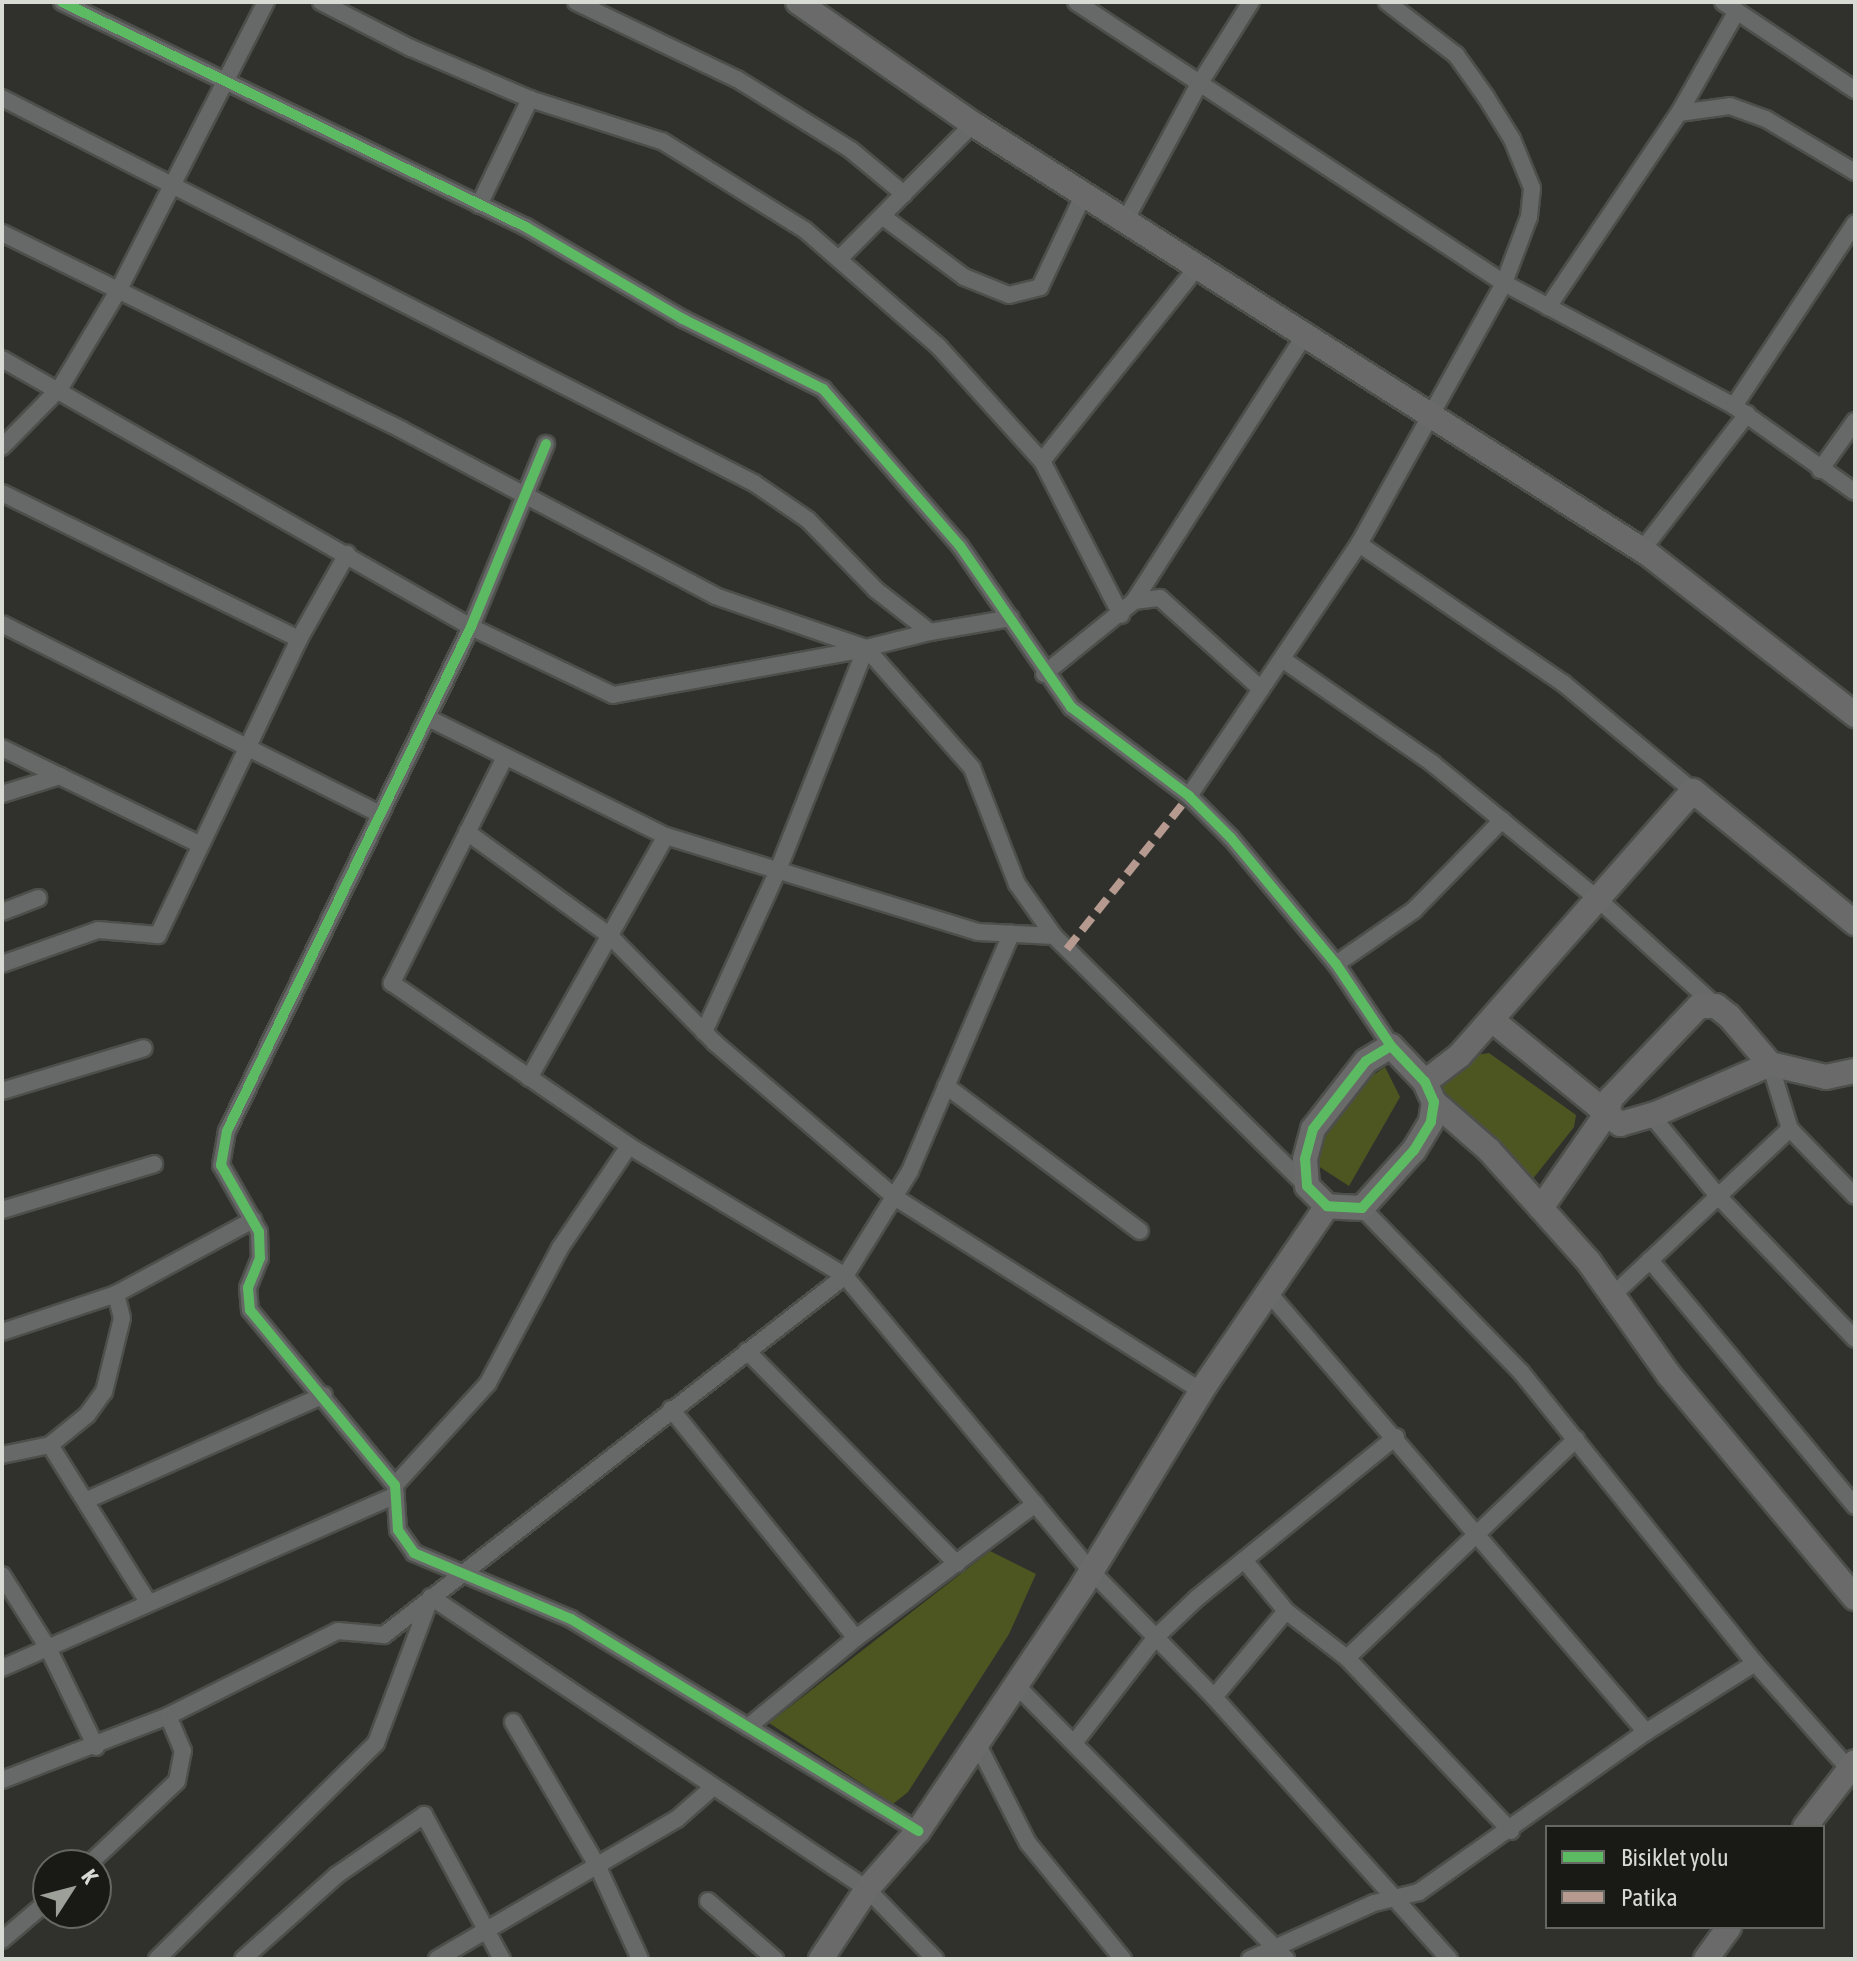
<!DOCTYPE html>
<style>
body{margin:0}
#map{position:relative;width:1857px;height:1961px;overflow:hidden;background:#30312c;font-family:"Asap Condensed",sans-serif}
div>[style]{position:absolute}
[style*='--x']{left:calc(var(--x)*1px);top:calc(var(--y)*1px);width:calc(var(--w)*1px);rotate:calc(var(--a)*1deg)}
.green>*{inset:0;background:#4d5620}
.roads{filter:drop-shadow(2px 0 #4d4f4b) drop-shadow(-2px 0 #4d4f4b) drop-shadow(0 2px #4d4f4b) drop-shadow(0 -2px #4d4f4b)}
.street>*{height:16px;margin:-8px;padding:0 8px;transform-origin:8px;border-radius:8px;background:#676868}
.secondary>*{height:24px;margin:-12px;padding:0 12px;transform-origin:12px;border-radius:12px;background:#696a69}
.quiet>*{height:8px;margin-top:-4px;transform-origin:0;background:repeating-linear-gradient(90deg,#b69a8f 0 16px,transparent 0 24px)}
.cycleway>*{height:10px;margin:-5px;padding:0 5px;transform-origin:5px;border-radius:5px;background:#5cba63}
span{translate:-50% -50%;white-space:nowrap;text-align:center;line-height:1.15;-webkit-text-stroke:6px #191a16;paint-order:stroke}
.frame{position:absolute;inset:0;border:4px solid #d8dad4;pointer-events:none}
.legend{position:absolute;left:1545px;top:1825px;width:280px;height:104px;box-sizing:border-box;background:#191a16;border:2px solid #656762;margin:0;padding:10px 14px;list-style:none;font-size:24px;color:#d8dad4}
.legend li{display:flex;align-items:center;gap:16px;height:40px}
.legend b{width:40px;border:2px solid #656762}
.north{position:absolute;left:32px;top:1849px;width:80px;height:80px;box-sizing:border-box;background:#191a16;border:2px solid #656762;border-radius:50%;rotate:54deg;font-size:22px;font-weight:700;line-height:32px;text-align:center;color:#d8dad4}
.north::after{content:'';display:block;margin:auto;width:28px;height:36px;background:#9d9f99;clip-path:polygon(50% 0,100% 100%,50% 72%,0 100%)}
</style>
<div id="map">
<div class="green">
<i style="clip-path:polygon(1489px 1053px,1576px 1115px,1574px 1127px,1524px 1190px,1436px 1092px,1475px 1055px)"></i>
<i style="clip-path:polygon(1385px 1067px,1400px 1097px,1349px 1186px,1315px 1164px,1318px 1145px,1344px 1095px)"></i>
<i style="clip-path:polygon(990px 1551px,1036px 1574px,1009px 1634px,908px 1792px,893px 1804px,769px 1723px)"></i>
</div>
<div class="roads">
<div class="street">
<i style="--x:62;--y:2;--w:516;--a:25.87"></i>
<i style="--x:526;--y:227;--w:182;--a:30.4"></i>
<i style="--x:683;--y:319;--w:157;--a:26.6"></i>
<i style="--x:823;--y:389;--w:208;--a:48.9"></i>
<i style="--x:960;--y:546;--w:196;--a:55.4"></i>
<i style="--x:1071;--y:707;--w:148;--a:37"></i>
<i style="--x:1189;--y:796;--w:59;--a:45"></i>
<i style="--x:1231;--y:838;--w:164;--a:50.2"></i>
<i style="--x:1336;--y:964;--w:99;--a:56.1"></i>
<i style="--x:321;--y:2;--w:101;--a:27.1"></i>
<i style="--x:411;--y:48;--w:129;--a:23.2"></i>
<i style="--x:530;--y:99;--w:139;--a:17.7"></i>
<i style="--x:662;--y:141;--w:168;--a:31.9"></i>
<i style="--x:805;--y:230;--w:178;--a:41.1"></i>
<i style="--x:939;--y:347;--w:154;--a:47.9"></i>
<i style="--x:1042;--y:461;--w:173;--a:62.8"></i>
<i style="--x:576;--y:2;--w:178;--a:25.6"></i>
<i style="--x:737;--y:79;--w:134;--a:31.9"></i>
<i style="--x:851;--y:150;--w:69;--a:39.7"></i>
<i style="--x:1076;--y:2;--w:512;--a:33.29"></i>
<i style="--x:1504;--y:283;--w:261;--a:28.1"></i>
<i style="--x:1734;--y:406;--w:148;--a:35.4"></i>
<i style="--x:1723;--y:2;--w:159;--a:33.7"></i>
<i style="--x:2;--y:98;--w:845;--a:27.11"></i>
<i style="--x:754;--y:483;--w:65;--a:34.4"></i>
<i style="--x:808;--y:520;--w:98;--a:45.8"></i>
<i style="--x:876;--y:590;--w:68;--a:37.9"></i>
<i style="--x:930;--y:632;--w:82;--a:-9.8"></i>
<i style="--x:1679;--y:113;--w:51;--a:-7.8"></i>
<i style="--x:1730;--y:106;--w:38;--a:20"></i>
<i style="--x:1766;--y:119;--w:104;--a:30.8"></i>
<i style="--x:479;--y:205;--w:118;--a:-64.3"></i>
<i style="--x:882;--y:216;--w:102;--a:36.6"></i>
<i style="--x:964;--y:277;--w:48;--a:21.8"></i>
<i style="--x:1009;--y:295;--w:32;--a:-14"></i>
<i style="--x:1040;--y:287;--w:103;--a:-64.7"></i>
<i style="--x:1126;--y:219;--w:151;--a:-61.6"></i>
<i style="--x:1198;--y:86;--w:99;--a:-57.8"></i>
<i style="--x:2;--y:233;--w:446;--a:26.2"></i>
<i style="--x:402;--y:430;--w:354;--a:27.9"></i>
<i style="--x:715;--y:596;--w:160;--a:19"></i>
<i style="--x:866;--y:648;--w:66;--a:-14"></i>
<i style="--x:839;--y:259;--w:190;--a:-45.2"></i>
<i style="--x:1548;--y:307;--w:234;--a:-56"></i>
<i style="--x:1679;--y:113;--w:117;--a:-60.4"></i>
<i style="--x:2;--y:359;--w:540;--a:29.74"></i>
<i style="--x:471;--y:627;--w:157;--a:25.6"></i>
<i style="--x:613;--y:695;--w:256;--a:-10.3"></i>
<i style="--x:1734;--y:406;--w:219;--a:-56.5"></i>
<i style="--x:546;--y:444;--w:198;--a:112.3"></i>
<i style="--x:471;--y:627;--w:560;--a:115.83"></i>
<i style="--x:227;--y:1131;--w:35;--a:100"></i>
<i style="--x:221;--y:1165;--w:77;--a:60.4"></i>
<i style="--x:259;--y:1232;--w:26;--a:88"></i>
<i style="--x:260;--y:1258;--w:32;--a:112"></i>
<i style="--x:248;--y:1288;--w:22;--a:85"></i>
<i style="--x:250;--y:1310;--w:227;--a:50.4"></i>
<i style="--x:395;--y:1485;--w:45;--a:86.2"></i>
<i style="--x:398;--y:1530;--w:28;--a:55"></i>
<i style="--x:414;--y:1553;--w:170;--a:22.8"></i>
<i style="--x:571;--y:1619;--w:407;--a:31.4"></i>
<i style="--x:2;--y:447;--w:83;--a:-45.5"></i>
<i style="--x:60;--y:388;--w:113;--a:-59.1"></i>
<i style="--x:118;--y:291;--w:325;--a:-62.9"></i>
<i style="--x:1042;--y:461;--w:251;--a:-51.3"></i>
<i style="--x:1820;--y:470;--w:60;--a:-54.5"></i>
<i style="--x:2;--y:493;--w:331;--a:26.2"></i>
<i style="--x:1359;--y:544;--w:247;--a:34.3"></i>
<i style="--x:1563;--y:683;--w:169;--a:39.7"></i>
<i style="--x:1642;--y:550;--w:172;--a:-52.3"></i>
<i style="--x:1134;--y:601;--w:26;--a:-7"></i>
<i style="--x:1160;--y:598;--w:136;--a:42"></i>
<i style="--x:2;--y:624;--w:424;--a:26.7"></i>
<i style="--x:1282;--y:659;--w:183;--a:34.7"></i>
<i style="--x:1432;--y:763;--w:216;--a:39.4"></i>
<i style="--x:1599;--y:900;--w:158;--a:42.2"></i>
<i style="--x:1044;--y:674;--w:116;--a:-39"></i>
<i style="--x:1134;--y:601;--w:320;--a:-57.3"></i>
<i style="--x:428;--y:718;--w:266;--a:26.4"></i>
<i style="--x:666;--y:836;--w:326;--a:17.1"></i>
<i style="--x:978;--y:932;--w:76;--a:3"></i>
<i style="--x:2;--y:748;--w:219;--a:26"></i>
<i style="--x:505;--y:757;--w:253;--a:116.6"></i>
<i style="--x:392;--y:983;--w:288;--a:34.5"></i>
<i style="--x:629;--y:1146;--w:252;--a:31"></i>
<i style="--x:845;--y:1276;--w:384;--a:50.2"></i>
<i style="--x:1091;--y:1571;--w:176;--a:45.7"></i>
<i style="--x:1214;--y:1697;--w:352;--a:48.1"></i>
<i style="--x:2;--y:794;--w:61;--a:-17.2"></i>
<i style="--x:1189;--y:796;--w:304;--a:-56"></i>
<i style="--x:1359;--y:544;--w:299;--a:-60.9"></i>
<i style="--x:1504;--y:283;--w:71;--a:-69.3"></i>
<i style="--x:1529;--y:217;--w:29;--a:-84"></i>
<i style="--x:1532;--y:188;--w:53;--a:-112.2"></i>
<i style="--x:1512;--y:139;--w:49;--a:-121.8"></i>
<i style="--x:1486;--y:97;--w:52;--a:-125.5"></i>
<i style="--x:1456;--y:55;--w:87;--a:-142.5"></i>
<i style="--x:467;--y:832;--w:177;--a:36"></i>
<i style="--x:610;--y:936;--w:150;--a:45.5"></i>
<i style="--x:715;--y:1043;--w:238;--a:40.6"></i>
<i style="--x:896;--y:1198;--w:361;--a:32.3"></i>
<i style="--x:2;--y:912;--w:39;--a:-21"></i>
<i style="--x:2;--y:964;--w:102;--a:-19.5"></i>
<i style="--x:98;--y:930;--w:60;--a:4.8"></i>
<i style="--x:158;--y:935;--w:328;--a:-64.5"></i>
<i style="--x:299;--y:639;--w:98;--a:-60.5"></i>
<i style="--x:1336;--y:964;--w:95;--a:-34.7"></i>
<i style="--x:1414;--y:910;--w:126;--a:-45.6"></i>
<i style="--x:704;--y:1032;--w:178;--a:-65.4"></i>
<i style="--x:778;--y:870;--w:239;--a:-68.4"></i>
<i style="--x:866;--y:648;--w:160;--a:48.5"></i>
<i style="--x:972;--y:768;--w:124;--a:68.8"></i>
<i style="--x:1017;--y:884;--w:64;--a:54.6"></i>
<i style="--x:1054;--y:936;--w:356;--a:44.7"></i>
<i style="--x:1770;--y:1064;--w:68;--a:72.9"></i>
<i style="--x:1790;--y:1129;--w:93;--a:45.9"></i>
<i style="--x:529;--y:1078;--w:278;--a:-60.5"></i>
<i style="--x:946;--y:1086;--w:242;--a:36.8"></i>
<i style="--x:2;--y:1091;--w:148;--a:-16.8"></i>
<i style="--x:1651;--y:1115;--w:105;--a:50.4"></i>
<i style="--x:1718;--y:1196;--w:198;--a:46.2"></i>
<i style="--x:1362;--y:1208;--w:228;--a:45.9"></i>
<i style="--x:1521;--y:1372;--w:373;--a:51.2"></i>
<i style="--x:1755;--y:1663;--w:142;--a:48.4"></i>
<i style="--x:2;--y:1210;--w:159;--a:-16.8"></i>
<i style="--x:1650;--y:1260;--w:320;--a:50.2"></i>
<i style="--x:1268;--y:1292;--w:580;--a:49.33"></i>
<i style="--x:1613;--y:1295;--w:243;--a:-43.2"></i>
<i style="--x:2;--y:1332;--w:120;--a:-18.4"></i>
<i style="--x:116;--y:1294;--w:156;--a:-28.4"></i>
<i style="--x:747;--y:1351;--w:299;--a:45.4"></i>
<i style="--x:671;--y:1409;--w:294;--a:51.1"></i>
<i style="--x:50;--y:1445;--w:185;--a:58"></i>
<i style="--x:2;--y:1455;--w:49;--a:-11.8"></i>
<i style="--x:50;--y:1445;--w:48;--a:-39"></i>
<i style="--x:87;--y:1415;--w:29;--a:-54"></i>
<i style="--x:104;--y:1392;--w:76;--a:-76.3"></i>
<i style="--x:122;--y:1318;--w:25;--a:-104"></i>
<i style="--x:395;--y:1485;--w:138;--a:-47.6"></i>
<i style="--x:488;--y:1383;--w:153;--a:-61.9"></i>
<i style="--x:560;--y:1248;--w:123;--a:-55.9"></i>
<i style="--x:87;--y:1500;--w:259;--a:-23.9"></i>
<i style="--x:1244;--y:1560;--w:66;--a:50.5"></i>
<i style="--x:1286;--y:1611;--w:77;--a:37.6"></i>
<i style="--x:2;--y:1575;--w:86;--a:57.8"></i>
<i style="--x:48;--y:1648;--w:110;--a:64.1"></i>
<i style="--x:2;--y:1668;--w:430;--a:-23.7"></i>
<i style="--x:1016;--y:1685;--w:385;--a:45.4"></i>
<i style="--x:1214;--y:1697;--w:112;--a:-50.1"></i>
<i style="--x:513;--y:1722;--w:166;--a:59.6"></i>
<i style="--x:597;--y:1865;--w:103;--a:65.4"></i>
<i style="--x:748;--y:1727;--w:140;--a:-39.5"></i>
<i style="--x:856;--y:1638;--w:224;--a:-36.8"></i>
<i style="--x:977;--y:1743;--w:112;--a:63"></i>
<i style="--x:1028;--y:1843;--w:150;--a:50.7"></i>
<i style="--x:1074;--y:1743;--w:134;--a:-52.3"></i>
<i style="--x:1156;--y:1637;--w:57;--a:-43.6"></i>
<i style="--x:1197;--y:1598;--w:256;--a:-39"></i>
<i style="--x:2;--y:1780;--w:178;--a:-21.1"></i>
<i style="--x:168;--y:1716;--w:190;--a:-26.6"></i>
<i style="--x:338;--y:1631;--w:46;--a:5"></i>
<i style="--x:384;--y:1635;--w:584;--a:-37.91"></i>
<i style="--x:845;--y:1276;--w:123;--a:-58.2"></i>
<i style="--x:910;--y:1171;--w:258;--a:-66.9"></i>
<i style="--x:1511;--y:1831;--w:238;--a:-133.5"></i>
<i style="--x:1347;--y:1658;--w:317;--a:-43.7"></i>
<i style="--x:88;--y:1865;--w:122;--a:-43.3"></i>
<i style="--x:177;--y:1781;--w:31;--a:-79"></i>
<i style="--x:183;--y:1751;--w:38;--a:-113"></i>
<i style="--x:708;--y:1901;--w:89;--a:40.9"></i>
<i style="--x:2;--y:1940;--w:60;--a:-40.3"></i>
<i style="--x:157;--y:1959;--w:308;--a:-44.6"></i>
<i style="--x:376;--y:1743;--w:156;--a:-69.4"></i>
<i style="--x:431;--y:1597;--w:525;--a:33.81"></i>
<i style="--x:867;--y:1889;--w:98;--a:45.8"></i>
<i style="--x:243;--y:1959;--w:126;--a:-41.8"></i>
<i style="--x:337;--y:1875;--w:106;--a:-34.6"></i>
<i style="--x:424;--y:1815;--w:164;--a:61.6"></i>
<i style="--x:437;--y:1959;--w:278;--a:-30.3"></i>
<i style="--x:677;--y:1819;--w:47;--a:-41.5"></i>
<i style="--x:1250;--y:1959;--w:136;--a:-24.3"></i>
<i style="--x:1374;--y:1903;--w:46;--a:-13.7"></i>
<i style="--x:1419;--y:1892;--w:278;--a:-35.2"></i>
<i style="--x:1646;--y:1732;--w:129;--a:-32.3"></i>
</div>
<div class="secondary">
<i style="--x:798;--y:2;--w:213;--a:34.9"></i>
<i style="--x:973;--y:124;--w:799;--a:32.48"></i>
<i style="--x:1647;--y:553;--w:264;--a:37.9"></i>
<i style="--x:1492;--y:1020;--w:165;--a:39.1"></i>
<i style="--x:1620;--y:1124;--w:40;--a:-16"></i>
<i style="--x:1658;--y:1113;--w:122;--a:-23.6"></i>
<i style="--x:1770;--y:1064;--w:57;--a:13.1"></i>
<i style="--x:1826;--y:1077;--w:30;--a:-12"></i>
<i style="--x:1391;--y:1046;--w:50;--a:46.6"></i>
<i style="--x:1425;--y:1082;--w:22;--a:66"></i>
<i style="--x:1434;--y:1102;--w:20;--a:99"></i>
<i style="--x:1431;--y:1122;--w:33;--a:121"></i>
<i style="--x:1414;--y:1150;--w:78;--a:131.9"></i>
<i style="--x:1362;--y:1208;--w:35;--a:-177"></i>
<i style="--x:1327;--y:1206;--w:28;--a:-135"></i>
<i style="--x:1307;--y:1186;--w:27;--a:-94"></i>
<i style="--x:1305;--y:1159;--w:31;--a:-75"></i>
<i style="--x:1313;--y:1129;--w:86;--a:-52.1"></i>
<i style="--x:1366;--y:1061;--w:29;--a:-31"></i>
<i style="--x:1425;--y:1082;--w:44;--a:-37.6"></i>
<i style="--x:1460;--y:1055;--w:352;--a:-48.6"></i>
<i style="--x:1693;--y:791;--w:209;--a:39.2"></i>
<i style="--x:1434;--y:1102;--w:73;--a:41.1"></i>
<i style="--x:1489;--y:1150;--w:150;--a:48.2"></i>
<i style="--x:1589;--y:1262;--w:138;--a:54.7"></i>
<i style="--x:1669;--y:1375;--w:290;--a:50.2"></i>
<i style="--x:1541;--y:1208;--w:116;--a:-55.2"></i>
<i style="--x:1607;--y:1113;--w:16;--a:-75"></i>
<i style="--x:1611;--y:1098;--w:127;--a:-46.3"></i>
<i style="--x:1699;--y:1006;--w:17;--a:0"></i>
<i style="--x:1716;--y:1006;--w:16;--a:38"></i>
<i style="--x:1729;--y:1016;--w:63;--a:49.5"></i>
<i style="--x:1805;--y:1827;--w:82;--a:-52.4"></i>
<i style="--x:821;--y:1959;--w:84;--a:-56.7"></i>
<i style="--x:867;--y:1889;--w:77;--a:-48.7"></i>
<i style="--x:918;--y:1831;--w:296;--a:-56.1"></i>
<i style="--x:1083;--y:1585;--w:234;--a:-58.6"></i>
<i style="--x:1205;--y:1385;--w:217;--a:-55.7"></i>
<i style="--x:1706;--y:1959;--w:39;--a:-54"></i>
</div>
</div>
<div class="quiet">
<i style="--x:1067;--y:949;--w:196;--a:-51.4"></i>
</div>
<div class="cycleway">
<i style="--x:62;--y:2;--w:516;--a:25.87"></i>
<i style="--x:526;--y:227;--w:182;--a:30.4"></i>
<i style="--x:683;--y:319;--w:157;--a:26.6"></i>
<i style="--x:823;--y:389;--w:208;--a:48.9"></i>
<i style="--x:960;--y:546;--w:196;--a:55.4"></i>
<i style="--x:1071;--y:707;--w:148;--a:37"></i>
<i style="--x:1189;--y:796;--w:59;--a:45"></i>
<i style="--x:1231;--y:838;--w:164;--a:50.2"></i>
<i style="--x:1336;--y:964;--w:99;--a:56.1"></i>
<i style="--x:1391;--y:1046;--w:50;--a:46.6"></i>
<i style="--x:1425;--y:1082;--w:22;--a:66"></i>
<i style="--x:1434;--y:1102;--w:20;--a:99"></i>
<i style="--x:1431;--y:1122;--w:33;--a:121"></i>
<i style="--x:1414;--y:1150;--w:78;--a:131.9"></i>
<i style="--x:1362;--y:1208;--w:35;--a:-177"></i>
<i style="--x:1327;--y:1206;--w:28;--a:-135"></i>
<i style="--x:1307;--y:1186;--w:27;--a:-94"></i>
<i style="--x:1305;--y:1159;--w:31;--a:-75"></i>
<i style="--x:1313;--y:1129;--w:86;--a:-52.1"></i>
<i style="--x:1366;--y:1061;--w:29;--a:-31"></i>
<i style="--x:546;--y:444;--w:198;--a:112.3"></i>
<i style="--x:471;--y:627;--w:560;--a:115.83"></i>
<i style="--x:227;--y:1131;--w:35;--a:100"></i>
<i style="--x:221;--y:1165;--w:77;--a:60.4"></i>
<i style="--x:259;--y:1232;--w:26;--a:88"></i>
<i style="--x:260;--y:1258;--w:32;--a:112"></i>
<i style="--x:248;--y:1288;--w:22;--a:85"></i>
<i style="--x:250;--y:1310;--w:227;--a:50.4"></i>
<i style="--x:395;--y:1485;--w:45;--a:86.2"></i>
<i style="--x:398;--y:1530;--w:28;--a:55"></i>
<i style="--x:414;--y:1553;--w:170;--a:22.8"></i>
<i style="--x:571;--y:1619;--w:407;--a:31.4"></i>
</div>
<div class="frame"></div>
<ul class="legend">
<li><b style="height:10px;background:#5cba63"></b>Bisiklet yolu</li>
<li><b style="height:10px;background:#b69a8f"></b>Patika</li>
</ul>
<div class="north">K</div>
</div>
